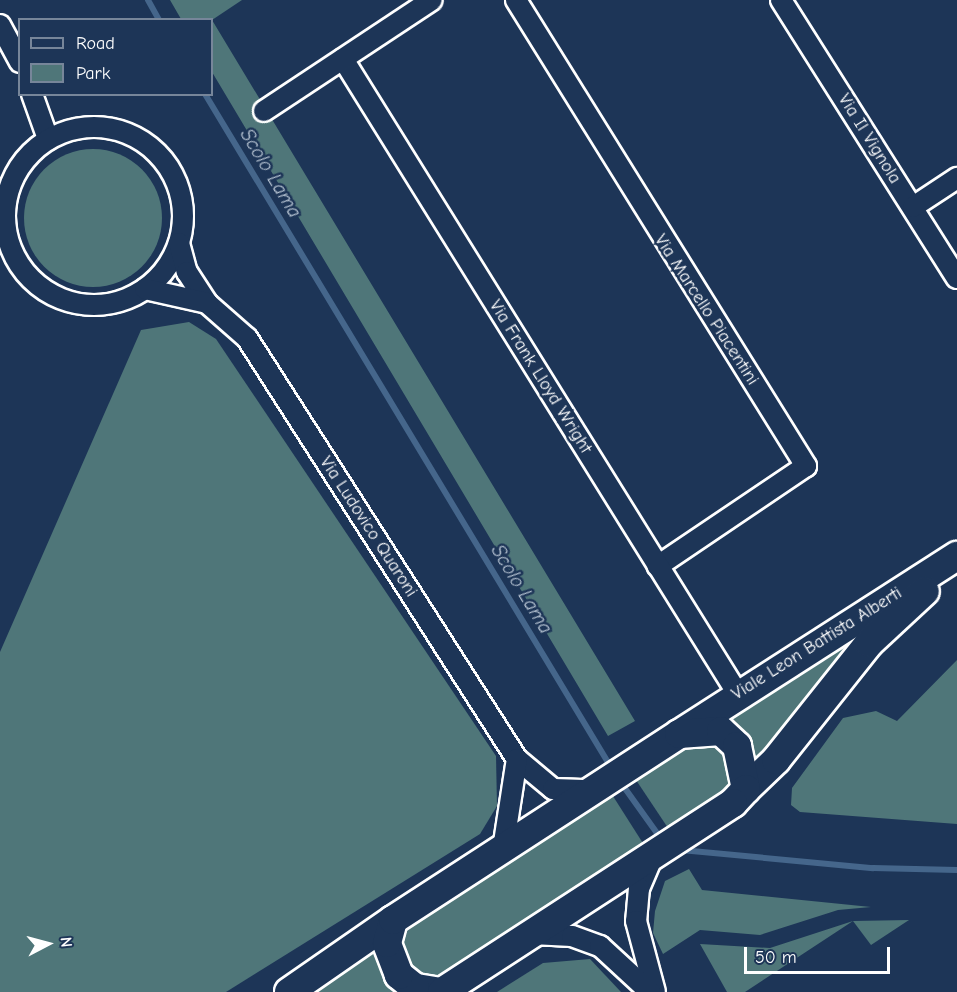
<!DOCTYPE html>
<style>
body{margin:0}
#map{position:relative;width:957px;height:992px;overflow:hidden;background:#1d3557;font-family:"Comic Neue",sans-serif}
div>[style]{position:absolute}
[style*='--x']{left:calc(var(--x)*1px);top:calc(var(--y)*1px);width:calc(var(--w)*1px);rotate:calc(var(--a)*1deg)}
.green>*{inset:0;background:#4f7679}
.round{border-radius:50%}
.stream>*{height:6px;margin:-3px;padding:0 3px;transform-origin:3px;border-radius:3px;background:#45668b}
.roads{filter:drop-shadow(2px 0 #fff) drop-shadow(-2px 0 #fff) drop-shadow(0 2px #fff) drop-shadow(0 -2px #fff)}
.street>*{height:20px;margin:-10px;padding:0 10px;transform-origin:10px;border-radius:10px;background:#1d3557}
.street>.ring{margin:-10px;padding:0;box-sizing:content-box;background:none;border:20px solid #1d3557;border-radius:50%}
.secondary>*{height:28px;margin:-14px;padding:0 14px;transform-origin:14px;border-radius:14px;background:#1d3557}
span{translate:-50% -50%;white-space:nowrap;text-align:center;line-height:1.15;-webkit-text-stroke:5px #1d3557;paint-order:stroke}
.street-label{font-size:18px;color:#fff}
.water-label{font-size:20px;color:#b5c2d1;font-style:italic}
.legend{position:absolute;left:18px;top:18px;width:195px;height:78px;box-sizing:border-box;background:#1d3557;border:2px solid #77869a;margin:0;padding:8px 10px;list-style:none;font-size:18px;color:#fff}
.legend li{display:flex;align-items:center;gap:12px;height:30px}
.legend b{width:30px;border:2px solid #77869a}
.north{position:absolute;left:18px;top:914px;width:60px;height:60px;-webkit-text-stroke:4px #1d3557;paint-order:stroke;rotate:84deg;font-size:16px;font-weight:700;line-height:24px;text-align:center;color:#fff}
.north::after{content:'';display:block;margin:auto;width:21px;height:27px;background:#fff;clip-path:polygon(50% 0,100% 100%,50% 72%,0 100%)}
.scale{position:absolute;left:744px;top:947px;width:146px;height:27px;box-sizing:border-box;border:3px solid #fff;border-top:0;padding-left:8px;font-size:18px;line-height:21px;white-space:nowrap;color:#fff;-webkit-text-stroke:4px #1d3557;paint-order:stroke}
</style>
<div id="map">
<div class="green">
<i style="clip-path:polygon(170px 0,242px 0,212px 20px,635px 721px,608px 736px,212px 72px,212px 20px,181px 19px)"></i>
<i class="round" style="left:24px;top:149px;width:138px;height:138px"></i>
<i style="clip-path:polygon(189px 322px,216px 339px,496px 756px,497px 806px,480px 834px,226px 992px,0 992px,0 652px,141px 330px)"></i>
<i style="clip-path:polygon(867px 630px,759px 770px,745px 735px,722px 720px)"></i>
<i style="clip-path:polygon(957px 660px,957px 824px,800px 812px,791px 805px,792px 788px,843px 718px,876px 711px,897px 721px)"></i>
<i style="clip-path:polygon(706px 740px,728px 750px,734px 785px,670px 831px,634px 777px,691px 741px)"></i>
<i style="clip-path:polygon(611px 793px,646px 848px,441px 979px,416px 976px,400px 950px,410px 924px)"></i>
<i style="clip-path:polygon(689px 869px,702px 890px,871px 907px,838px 910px,760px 935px,700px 930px,663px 954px,653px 933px,655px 911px,665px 881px)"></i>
<i style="clip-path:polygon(909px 920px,871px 945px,853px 921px,745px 992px,727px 992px,700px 944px,770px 948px,853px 921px)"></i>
<i style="clip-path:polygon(379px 940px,379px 963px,403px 992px,309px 992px)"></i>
<i style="clip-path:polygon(590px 959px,621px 992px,497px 992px,543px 963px)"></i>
</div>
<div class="stream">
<i style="--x:148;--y:0;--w:23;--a:61"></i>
<i style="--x:205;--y:94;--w:788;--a:58.91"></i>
<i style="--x:619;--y:780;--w:74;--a:54.4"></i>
<i style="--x:681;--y:850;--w:193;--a:5.4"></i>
<i style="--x:873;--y:868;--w:84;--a:1.4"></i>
</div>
<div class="roads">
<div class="street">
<i style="--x:516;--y:0;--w:549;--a:58.11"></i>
<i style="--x:806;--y:466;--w:179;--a:146"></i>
<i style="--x:781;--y:0;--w:329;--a:57.7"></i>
<i style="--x:0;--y:25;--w:42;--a:61.6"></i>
<i style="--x:343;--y:59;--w:748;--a:58.12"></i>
<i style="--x:32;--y:94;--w:48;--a:70.4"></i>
<i style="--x:264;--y:111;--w:201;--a:-33.5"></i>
<i class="ring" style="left:5px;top:127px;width:158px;height:158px"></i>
<i style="--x:913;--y:207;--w:53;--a:-33.4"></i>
<i style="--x:179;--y:243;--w:30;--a:75"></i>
<i style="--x:187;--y:272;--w:37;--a:57"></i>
<i style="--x:207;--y:303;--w:53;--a:41.2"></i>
<i style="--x:247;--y:338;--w:500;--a:57.33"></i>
<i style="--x:517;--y:759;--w:47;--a:39.8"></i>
<i style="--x:553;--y:789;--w:38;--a:2"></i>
<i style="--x:145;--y:289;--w:64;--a:12.7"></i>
<i style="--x:503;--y:849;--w:91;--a:-81.2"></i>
<i style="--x:652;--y:858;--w:33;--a:113"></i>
<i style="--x:639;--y:888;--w:33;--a:95"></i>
<i style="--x:636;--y:921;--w:73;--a:75"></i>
<i style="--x:532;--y:934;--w:40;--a:2.9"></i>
<i style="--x:572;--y:936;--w:30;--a:20"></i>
<i style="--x:600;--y:946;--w:68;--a:42.6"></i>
</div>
<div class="secondary">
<i style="--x:681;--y:733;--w:328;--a:-32.7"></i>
<i style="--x:746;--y:789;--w:42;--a:-44"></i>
<i style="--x:776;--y:760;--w:149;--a:-51.5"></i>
<i style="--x:869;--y:643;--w:76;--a:-42.9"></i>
<i style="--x:289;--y:992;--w:126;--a:-34.7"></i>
<i style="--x:441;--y:992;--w:26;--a:-171"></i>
<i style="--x:415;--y:988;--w:21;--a:-141"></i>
<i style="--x:399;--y:975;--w:34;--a:-111"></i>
<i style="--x:387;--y:943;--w:24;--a:-75"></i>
<i style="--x:393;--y:920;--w:341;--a:-33"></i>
<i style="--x:679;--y:734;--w:42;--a:-4.1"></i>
<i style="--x:721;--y:731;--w:22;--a:43"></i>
<i style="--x:737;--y:746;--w:44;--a:78.2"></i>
<i style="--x:746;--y:789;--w:19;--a:133"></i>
<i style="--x:733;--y:803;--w:347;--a:147"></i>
</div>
</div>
<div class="street-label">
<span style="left:869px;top:139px;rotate:58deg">Via Il Vignola</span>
<span style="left:706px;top:310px;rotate:57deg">Via Marcello Piacentini</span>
<span style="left:540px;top:377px;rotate:58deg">Via Frank Lloyd Wright</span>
<span style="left:368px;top:527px;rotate:57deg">Via Ludovico Quaroni</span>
<span style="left:817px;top:644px;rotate:-32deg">Viale Leon Battista Alberti</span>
</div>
<div class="water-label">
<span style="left:271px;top:173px;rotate:59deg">Scolo Lama</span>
<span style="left:522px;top:589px;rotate:59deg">Scolo Lama</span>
</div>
<ul class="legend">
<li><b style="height:8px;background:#1d3557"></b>Road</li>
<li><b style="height:16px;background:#4f7679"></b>Park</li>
</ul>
<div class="north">N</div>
<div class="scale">50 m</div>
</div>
